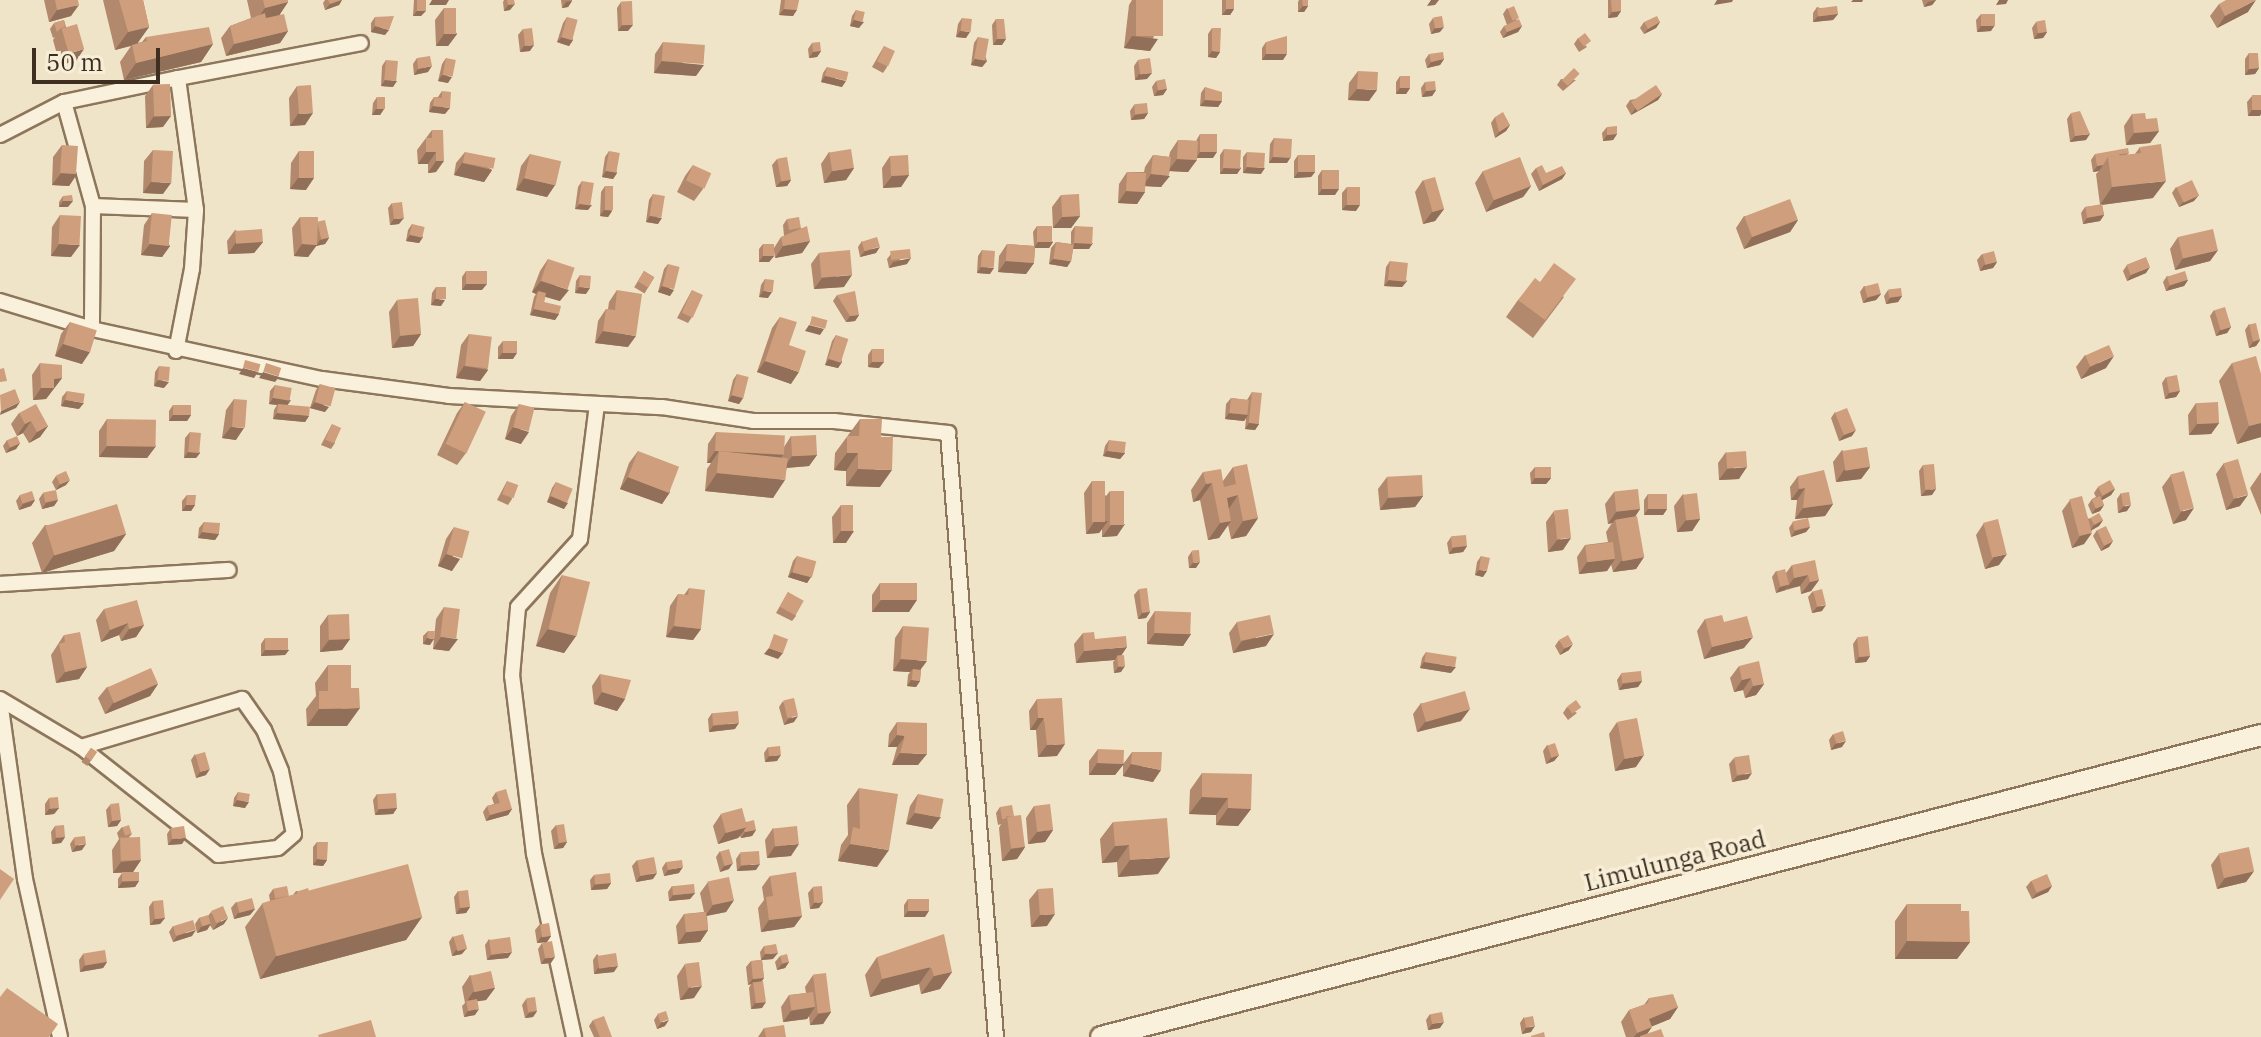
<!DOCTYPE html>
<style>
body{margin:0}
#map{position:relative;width:2261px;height:1037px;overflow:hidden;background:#f0e4c8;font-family:"IBM Plex Serif",serif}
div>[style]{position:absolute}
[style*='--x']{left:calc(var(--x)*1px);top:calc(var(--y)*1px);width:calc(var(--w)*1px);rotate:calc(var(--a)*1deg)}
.roads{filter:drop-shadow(2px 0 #8d765c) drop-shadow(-2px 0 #8d765c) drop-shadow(0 2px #8d765c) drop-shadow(0 -2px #8d765c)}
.street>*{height:14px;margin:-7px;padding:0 7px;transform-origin:7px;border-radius:7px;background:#faf1dc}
.secondary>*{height:20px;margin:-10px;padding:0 10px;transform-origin:10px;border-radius:10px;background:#faf1dc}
.wall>*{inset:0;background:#b2896c;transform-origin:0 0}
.shaded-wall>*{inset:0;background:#916f58}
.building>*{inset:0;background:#cf9f7d;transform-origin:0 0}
span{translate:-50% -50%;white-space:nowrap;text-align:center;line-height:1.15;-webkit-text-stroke:7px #f7eed8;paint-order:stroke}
.street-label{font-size:24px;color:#3d2e20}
.scale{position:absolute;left:32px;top:48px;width:128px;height:36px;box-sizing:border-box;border:4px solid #3d2e20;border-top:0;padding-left:10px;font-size:24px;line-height:28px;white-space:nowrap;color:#3d2e20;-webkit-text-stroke:6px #f7eed8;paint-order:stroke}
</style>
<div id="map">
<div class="roads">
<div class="street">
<i style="--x:64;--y:102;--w:116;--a:-11.9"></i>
<i style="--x:0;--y:135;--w:72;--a:-27.3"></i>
<i style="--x:64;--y:102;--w:108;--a:74.4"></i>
<i style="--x:93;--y:206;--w:123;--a:90.5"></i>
<i style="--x:92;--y:329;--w:96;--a:-163.1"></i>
<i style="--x:93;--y:206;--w:103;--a:2.2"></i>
<i style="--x:92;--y:329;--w:235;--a:12.3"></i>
<i style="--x:322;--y:379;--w:128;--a:7.6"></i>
<i style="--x:449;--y:396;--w:213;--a:3"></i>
<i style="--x:662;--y:407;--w:92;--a:8.7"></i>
<i style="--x:753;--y:421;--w:81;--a:0"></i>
<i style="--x:834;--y:421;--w:115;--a:6"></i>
<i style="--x:948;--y:433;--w:606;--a:85.46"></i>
<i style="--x:176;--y:351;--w:84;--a:-79"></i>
<i style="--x:192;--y:269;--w:59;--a:-86.1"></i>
<i style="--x:196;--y:210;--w:133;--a:-97.8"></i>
<i style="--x:178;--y:78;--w:186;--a:-10.8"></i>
<i style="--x:0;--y:584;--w:229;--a:-3.5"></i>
<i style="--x:0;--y:699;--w:94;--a:30.7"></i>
<i style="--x:81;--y:747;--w:174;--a:38.2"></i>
<i style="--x:218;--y:855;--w:60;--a:-6.7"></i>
<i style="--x:278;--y:848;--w:21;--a:-41"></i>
<i style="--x:294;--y:834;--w:64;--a:-101.7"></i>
<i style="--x:281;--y:771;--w:44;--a:-112.5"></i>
<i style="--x:264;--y:730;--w:38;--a:-125"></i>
<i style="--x:242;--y:699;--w:168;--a:163.4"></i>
<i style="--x:0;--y:701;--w:180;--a:82"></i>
<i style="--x:25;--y:879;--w:162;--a:77.5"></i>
<i style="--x:574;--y:1037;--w:187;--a:-102.3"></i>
<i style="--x:534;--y:854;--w:179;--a:-97"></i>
<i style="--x:512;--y:676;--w:69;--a:-85"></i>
<i style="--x:518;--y:607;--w:92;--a:-47.6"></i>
<i style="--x:580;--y:539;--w:136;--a:-82.8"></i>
</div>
<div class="secondary">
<i style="--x:1101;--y:1037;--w:1199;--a:-14.59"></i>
</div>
</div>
<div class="wall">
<i style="clip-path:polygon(44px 0,78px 0,71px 16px,49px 22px)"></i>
<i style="clip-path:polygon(103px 0,143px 0,149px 27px,137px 43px,142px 42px,146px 37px,213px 44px,201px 62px,124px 80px,120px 62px,131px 46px,115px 50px)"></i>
<i style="clip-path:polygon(247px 0,288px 0,288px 2px,280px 14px,288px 31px,280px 43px,226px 56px,221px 38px,230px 26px,251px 18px)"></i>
<i style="clip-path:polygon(325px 0,342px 0,339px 5px,325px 10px,323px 3px)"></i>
<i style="clip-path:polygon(414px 0,426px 0,421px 16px,413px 16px)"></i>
<i style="clip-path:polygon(504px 0,514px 0,510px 10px,504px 11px,503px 2px)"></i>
<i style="clip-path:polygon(561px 0,572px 0,572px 1px,568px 7px,562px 8px)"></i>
<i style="clip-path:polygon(781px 0,799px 0,793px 16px,779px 15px)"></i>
<i style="clip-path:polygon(1132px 0,1163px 0,1150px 51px,1124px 48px,1129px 5px)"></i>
<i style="clip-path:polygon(1222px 0,1234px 0,1234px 9px,1230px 15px,1222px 15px)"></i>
<i style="clip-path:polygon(1299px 0,1308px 0,1308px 6px,1304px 12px,1298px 12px,1298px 2px)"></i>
<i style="clip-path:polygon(1608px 0,1621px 0,1621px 11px,1617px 17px,1608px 18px)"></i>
<i style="clip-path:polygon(1922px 0,1936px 0,1932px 5px,1924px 7px)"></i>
<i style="clip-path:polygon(621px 2px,628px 31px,618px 31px,617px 8px)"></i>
<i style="clip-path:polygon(2219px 4px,2248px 12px,2217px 28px,2210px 16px)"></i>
<i style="clip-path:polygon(1817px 7px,1838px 14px,1833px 20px,1813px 22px,1813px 13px)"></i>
<i style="clip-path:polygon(444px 8px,457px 34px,448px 46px,436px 46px,435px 20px)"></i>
<i style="clip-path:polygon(1507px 8px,1522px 26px,1518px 32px,1503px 38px,1500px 32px,1504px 26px,1507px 25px,1503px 14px)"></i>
<i style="clip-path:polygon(856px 10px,859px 28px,850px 26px,852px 16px)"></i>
<i style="clip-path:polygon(1981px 14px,1991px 31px,1977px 32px,1976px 20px)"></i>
<i style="clip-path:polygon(375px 17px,385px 35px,371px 32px,371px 23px)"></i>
<i style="clip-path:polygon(567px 17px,573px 40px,569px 46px,557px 42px,563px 23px)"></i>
<i style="clip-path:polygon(962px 18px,966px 38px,956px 37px,958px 24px)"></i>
<i style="clip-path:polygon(1433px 18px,1440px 32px,1431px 34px,1429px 24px)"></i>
<i style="clip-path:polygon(996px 19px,1002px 45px,993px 45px,992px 25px)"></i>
<i style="clip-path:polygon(64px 20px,76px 61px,60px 65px,53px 40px,55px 37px,53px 38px,50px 29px,54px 23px)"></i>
<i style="clip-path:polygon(1644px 22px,1660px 22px,1656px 28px,1644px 34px,1640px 28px)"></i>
<i style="clip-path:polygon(2036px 22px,2047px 32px,2043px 38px,2034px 39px,2032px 28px)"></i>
<i style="clip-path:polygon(1212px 28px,1220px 52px,1216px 58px,1208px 57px,1208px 34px)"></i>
<i style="clip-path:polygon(523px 29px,530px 51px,520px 52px,518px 35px)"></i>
<i style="clip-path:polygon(978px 37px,987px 61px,982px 67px,971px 65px,974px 43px)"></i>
<i style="clip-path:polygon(1578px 38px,1587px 47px,1579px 52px,1574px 44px)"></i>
<i style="clip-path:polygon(663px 42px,696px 76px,654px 73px,655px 54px)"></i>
<i style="clip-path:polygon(1266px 42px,1283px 60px,1262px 60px,1262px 48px)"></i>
<i style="clip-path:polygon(812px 43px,821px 51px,817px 57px,809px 58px,808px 49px)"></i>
<i style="clip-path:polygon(884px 46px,887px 67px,883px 73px,872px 67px)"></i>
<i style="clip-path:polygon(2249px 53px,2259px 68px,2255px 74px,2245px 75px,2245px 59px)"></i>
<i style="clip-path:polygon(1429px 54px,1444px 59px,1440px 65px,1427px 68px,1425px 60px)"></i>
<i style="clip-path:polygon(417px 58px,428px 72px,414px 75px,413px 64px)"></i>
<i style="clip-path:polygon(446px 58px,448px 83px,438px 81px,442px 64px)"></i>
<i style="clip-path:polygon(386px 60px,393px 87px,381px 86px,382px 66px)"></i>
<i style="clip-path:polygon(1138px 60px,1147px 79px,1135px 80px,1134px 66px)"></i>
<i style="clip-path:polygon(827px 67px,842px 87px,821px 82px,823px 73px)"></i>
<i style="clip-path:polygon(1358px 71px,1369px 101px,1348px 100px,1349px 83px)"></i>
<i style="clip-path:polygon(1400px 76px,1410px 88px,1406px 94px,1396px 94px,1396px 82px)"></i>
<i style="clip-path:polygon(1561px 79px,1576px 80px,1563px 91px,1557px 85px)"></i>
<i style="clip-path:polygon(1156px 81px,1167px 89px,1163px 95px,1154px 96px,1152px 87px)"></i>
<i style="clip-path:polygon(1425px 82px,1436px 90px,1432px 96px,1422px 97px,1421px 88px)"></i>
<i style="clip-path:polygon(153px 85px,163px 127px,146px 128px,145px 96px)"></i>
<i style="clip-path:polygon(297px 86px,305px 125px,290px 126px,289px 98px)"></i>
<i style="clip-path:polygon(1205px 87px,1222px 101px,1218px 107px,1200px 106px,1201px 93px)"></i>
<i style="clip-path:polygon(442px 91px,445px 114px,429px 112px,430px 103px,434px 97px,438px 97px)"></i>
<i style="clip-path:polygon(1662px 94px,1658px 100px,1631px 115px,1626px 106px,1630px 100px)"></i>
<i style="clip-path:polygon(2252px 96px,2260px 116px,2248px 116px,2247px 102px)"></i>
<i style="clip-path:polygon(377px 97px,384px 109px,380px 115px,372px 115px,373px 103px)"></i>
<i style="clip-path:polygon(1134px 105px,1148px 113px,1144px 119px,1131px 120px,1130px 111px)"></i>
<i style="clip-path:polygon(2071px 113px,2086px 140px,2070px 142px,2067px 119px)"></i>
<i style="clip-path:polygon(2132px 114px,2146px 119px,2159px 131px,2150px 143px,2126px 145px,2124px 126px)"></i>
<i style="clip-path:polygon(1495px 117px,1510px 125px,1506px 131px,1495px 138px,1491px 123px)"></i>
<i style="clip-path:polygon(1607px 127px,1617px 134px,1613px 140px,1603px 141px,1602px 133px)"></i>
<i style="clip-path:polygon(432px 130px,443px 130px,436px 172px,428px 173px,428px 164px,418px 164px,417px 150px)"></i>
<i style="clip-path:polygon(1200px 134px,1213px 158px,1197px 158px,1188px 172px,1170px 171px,1161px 187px,1145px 186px,1145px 192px,1137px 204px,1118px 203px,1119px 184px,1127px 172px,1144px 172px,1145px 167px,1153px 155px,1169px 157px,1170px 152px,1178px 140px,1196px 141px)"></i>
<i style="clip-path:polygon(1274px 138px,1287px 163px,1269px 163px,1270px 144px)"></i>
<i style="clip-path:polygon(62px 145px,77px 174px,69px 186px,52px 185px,53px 157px)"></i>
<i style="clip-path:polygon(2140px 147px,2153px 198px,2102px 205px,2104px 215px,2100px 221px,2083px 224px,2081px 213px,2085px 207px,2100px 205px,2096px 174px,2099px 171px,2093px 172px,2091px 160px,2095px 154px,2129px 153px,2127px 155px,2135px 154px)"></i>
<i style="clip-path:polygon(1224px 149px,1241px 168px,1237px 174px,1220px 174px,1220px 155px)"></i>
<i style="clip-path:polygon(153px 150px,163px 194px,143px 193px,144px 161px)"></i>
<i style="clip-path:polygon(299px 151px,306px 190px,290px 189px,291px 163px)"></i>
<i style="clip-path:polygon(609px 151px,617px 173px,613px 179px,602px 177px,605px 157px)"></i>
<i style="clip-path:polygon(465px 152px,492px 170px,484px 182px,454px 175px,456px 163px)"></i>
<i style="clip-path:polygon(829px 152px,854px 168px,846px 180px,824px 183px,821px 164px)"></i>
<i style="clip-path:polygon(1247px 152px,1261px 174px,1243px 173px,1243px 157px)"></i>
<i style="clip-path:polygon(530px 154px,555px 185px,547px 197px,516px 190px,521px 166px)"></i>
<i style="clip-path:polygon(1298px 155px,1315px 172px,1311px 177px,1294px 178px,1294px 161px)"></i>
<i style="clip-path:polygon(890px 156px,909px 175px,901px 187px,883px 188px,882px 168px)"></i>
<i style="clip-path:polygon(777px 159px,791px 180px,787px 186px,776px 187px,772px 165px)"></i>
<i style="clip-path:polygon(693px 165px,703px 189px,694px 201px,677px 192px,685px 176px)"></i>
<i style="clip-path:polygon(1536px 168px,1546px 173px,1566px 173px,1562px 179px,1539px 191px,1531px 174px)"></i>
<i style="clip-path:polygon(1322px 170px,1335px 195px,1318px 195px,1318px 176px)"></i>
<i style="clip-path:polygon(1483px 171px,1531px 186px,1523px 197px,1486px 212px,1475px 183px)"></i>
<i style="clip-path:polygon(1423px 180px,1444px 209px,1435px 221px,1423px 224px,1415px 192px)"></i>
<i style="clip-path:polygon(582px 181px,588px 210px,575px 209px,578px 187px)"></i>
<i style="clip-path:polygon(605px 186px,612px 211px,608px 217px,600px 216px,601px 192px)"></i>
<i style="clip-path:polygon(1347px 187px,1356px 211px,1342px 210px,1342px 193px)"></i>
<i style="clip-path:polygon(2176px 187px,2194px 201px,2179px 207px,2172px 193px)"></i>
<i style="clip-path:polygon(653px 194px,658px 224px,646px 222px,649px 200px)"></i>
<i style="clip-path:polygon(1061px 195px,1080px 216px,1071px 228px,1053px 228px,1052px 207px)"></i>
<i style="clip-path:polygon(63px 196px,68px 207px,59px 207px,59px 202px)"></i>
<i style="clip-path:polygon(392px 203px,399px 224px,390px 225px,388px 208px)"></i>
<i style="clip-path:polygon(152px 213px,170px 246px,162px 257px,141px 255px,144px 225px)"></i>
<i style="clip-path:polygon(60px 215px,71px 257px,51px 256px,52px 227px)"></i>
<i style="clip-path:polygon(1744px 216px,1798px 220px,1790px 232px,1744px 249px,1736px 228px)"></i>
<i style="clip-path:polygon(300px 217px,317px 222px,329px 238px,325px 244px,316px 246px,308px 257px,294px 256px,292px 228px)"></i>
<i style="clip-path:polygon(787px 219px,801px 228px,810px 241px,802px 253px,775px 258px,774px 251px,774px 256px,769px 262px,759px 262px,759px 249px,763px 244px,774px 248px,781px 237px,784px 236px,783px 225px)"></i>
<i style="clip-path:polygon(412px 224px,423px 237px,419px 243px,406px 241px,408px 230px)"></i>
<i style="clip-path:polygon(1037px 226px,1053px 242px,1049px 248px,1035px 248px,1034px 263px,1026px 274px,998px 272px,999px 256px,1007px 244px,1034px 246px,1033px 232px)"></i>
<i style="clip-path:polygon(1075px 226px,1089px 249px,1073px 249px,1071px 261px,1067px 267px,1049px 264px,1051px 248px,1056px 242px,1071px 244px,1071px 232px)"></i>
<i style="clip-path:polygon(235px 230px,263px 242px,254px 253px,228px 254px,227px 241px)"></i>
<i style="clip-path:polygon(2178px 237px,2218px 250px,2210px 261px,2175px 270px,2170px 249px)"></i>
<i style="clip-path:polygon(862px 241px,876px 253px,860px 257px,858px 247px)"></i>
<i style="clip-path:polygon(982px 250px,990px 274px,977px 273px,978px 256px)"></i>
<i style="clip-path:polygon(819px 253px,844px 287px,814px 289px,811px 264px)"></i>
<i style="clip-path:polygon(891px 254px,907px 264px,889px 268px,887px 259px)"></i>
<i style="clip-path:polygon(1982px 254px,1997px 262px,1993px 268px,1980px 271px,1977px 260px)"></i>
<i style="clip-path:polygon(548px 259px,560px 301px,545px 297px,544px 302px,559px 314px,555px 320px,530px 315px,534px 297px,536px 294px,532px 292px,540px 271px)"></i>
<i style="clip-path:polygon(1390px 261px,1407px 281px,1402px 287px,1384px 286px,1386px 267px)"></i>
<i style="clip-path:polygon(668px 264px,670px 296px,658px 292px,664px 269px)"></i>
<i style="clip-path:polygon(2127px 265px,2146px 273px,2127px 281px,2123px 271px)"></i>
<i style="clip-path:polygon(466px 271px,482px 290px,462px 290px,462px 277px)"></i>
<i style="left:644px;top:271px;width:12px;height:19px;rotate:31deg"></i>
<i style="clip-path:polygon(580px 275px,586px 294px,575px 293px,576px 281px)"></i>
<i style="clip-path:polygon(2167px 276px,2188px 280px,2184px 286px,2166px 291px,2163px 282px)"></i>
<i style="clip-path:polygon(765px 279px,768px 298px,759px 297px,761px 285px)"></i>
<i style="clip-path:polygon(1540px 282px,1564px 297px,1533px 338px,1506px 317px,1518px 300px)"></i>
<i style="clip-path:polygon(1864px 286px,1881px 294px,1876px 300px,1863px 303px,1860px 292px)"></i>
<i style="clip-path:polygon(436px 287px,441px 306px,431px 305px,432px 293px)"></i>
<i style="clip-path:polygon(617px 290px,628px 347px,595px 343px,598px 321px,606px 309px,608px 309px,609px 302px)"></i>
<i style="clip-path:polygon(692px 290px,692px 317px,688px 323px,677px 318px)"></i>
<i style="clip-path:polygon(1888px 290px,1902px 296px,1898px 302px,1886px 304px,1884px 296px)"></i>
<i style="clip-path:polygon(837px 295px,859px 315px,855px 321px,846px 322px,833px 301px)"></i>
<i style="clip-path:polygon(397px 300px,421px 334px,413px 346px,392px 348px,389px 312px)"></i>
<i style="clip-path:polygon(2214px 310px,2231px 327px,2227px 333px,2216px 336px,2210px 316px)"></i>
<i style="clip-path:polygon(780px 317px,789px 345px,791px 384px,757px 372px,772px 328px)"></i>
<i style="clip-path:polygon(70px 322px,82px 364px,55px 356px,61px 334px)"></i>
<i style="clip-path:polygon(2249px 324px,2260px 340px,2256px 346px,2249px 348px,2245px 330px)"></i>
<i style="clip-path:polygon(469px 334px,488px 370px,480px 381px,456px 378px,461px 345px)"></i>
<i style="clip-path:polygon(836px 335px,842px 362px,838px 368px,825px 365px,832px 341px)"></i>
<i style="clip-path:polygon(503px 341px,513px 359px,498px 359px,498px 347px)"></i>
<i style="clip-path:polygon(872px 349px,879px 368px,868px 367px,868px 355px)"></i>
<i style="clip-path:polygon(2085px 355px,2106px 368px,2081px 379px,2076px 367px)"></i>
<i style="clip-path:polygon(40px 363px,62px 378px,46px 399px,33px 400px,32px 375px)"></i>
<i style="clip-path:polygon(2232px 363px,2261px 374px,2261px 437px,2237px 444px,2219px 381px)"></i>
<i style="clip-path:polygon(159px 366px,164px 388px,154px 386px,155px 372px)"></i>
<i style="clip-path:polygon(737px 374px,743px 398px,739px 404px,728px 401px,733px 380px)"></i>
<i style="clip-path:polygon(2166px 377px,2180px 391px,2176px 397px,2165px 399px,2162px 383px)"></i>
<i style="clip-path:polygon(320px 384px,325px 412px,310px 408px,316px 390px)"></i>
<i style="clip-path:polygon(275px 385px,287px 405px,309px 416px,305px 422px,273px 419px,274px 410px,277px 405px,269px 404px,270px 391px)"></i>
<i style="clip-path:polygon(67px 391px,79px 409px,61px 406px,62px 397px)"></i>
<i style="clip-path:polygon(1252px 392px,1259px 424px,1255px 430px,1245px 429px,1246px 418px,1244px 421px,1225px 419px,1226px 404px,1231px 398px,1247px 400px)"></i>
<i style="clip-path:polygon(234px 399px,236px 440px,222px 438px,226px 410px)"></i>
<i style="clip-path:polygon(465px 402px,466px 453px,457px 465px,437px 455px,457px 413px)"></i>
<i style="clip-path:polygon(2196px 403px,2219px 423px,2211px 434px,2189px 435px,2188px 415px)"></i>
<i style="clip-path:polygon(519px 404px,521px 444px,505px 439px,511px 416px)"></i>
<i style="clip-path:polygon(173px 405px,191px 415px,187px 421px,169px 421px,169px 411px)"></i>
<i style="clip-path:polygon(1835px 412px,1852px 436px,1839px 441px,1831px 418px)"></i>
<i style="clip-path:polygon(19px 413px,48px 426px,40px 437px,29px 443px,23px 433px,17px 436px,11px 424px)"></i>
<i style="clip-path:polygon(107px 419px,156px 446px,147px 458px,99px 457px,99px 431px)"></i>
<i style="clip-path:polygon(860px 419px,880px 487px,846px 486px,846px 471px,834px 470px,835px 453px)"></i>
<i style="clip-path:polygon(332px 424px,335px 443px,331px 449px,321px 445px)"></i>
<i style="clip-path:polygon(190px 432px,200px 453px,196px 458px,184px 458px,185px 438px)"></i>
<i style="clip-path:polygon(716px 432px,784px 447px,791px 436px,817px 455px,809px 466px,787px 468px,773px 498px,705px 491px,707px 469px,711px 463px,707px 463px,708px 444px)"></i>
<i style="clip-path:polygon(7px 440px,20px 443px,16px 449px,6px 453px,3px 446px)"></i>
<i style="clip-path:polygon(1109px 440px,1125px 453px,1120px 459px,1103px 456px,1105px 446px)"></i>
<i style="clip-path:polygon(1842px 450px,1870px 467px,1861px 479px,1836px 482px,1833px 462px)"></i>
<i style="clip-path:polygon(638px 451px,670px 492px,662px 504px,620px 489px,629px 463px)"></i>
<i style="clip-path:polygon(1726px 452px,1739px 479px,1719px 480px,1718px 463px)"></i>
<i style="clip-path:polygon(2224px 463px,2240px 506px,2226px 510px,2216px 474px)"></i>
<i style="clip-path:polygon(1923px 465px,1932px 495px,1921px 496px,1919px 471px)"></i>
<i style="clip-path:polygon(1233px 467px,1258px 518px,1246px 536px,1231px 539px,1228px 525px,1219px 538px,1208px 540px,1200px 500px,1193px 502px,1191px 490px,1203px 472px,1223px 481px)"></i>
<i style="clip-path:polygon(1535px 467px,1551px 478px,1546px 484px,1531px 484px,1530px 473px)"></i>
<i style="clip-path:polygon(2261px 472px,2261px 515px,2250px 488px)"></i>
<i style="clip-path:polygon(2171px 475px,2186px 520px,2173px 524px,2162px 487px)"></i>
<i style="clip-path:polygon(56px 476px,66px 485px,56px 490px,52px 482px)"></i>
<i style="clip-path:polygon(1798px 476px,1833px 504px,1825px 516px,1795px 519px,1797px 500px,1791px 500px,1790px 487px)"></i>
<i style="clip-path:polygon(1387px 477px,1423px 496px,1415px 507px,1380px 510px,1378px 489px)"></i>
<i style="clip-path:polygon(507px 481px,512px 499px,508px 505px,497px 500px)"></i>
<i style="clip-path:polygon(1092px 481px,1106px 496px,1110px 491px,1117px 536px,1102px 537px,1102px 529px,1099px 533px,1086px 534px,1084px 493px)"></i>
<i style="clip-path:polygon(556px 482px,564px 509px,547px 502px,552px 488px)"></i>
<i style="clip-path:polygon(2098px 487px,2115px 489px,2111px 495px,2102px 500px,2104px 505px,2100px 511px,2092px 514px,2088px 505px,2092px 499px,2096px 497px,2094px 493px)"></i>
<i style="clip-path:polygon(1614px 492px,1640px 509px,1635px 517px,1644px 557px,1636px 569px,1613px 572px,1611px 564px,1607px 571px,1579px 574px,1577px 557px,1585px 545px,1608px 542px,1606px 532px,1612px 523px,1608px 524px,1605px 504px)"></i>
<i style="clip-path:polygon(43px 493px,58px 500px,54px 506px,42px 509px,39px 499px)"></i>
<i style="clip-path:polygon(2121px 493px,2127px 511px,2118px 513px,2117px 499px)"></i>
<i style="clip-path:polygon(1648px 494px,1667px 509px,1663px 515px,1644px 515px,1644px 500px)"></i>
<i style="clip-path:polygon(1683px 494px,1700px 519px,1692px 531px,1677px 532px,1674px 506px)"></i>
<i style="clip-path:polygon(20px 495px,35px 500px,31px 506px,19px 510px,16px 501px)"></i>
<i style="clip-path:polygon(187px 495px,195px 505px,191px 511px,182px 511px,182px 501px)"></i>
<i style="clip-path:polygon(2070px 500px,2089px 519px,2090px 518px,2103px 520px,2099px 526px,2092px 530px,2084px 544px,2072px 548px,2062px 511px)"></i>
<i style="clip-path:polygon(841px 505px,846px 543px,833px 543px,832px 517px)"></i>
<i style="clip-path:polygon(1554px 511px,1563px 550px,1548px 552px,1546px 522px)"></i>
<i style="clip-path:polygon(204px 522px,219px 534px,215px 540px,198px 538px,199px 528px)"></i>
<i style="clip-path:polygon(1793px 522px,1810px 527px,1806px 532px,1791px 537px,1789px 528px)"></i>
<i style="clip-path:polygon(1984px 523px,1999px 565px,1985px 569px,1976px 535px)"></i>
<i style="clip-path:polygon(45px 525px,126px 534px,114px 551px,42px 573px,32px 543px)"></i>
<i style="clip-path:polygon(454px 527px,452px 571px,438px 566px,446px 539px)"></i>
<i style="clip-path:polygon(2097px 530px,2113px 541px,2109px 547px,2101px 551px,2093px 536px)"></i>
<i style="clip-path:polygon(1451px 537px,1467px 546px,1463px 552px,1449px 554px,1447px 543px)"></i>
<i style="clip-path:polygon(1192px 551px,1196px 568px,1189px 568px,1188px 557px)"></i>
<i style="clip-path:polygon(797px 556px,811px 577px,807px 583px,788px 577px,793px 561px)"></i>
<i style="clip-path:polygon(1481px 556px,1483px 577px,1475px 575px,1477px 562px)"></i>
<i style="clip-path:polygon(1792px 565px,1819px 580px,1811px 591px,1801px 594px,1800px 586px,1776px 593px,1772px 577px,1776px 571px,1786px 573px)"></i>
<i style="clip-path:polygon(562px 575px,576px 636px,564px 653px,536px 646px,550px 593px)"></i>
<i style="clip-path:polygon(880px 583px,909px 612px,872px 612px,872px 595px)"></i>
<i style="clip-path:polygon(689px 588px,701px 629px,693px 640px,666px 637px,670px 606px,678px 594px,684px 595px)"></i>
<i style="clip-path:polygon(1139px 589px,1150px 612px,1146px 618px,1138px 619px,1134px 595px)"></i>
<i style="clip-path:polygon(1813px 591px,1822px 611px,1812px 613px,1808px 597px)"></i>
<i style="clip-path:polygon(788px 592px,796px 616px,792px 621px,776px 613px)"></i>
<i style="clip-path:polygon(444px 607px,449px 651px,433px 649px,436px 619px)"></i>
<i style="clip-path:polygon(104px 609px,144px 625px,136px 637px,121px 641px,119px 635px,101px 642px,96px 620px)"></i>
<i style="clip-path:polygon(1155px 611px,1191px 634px,1183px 646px,1147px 644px,1147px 623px)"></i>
<i style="clip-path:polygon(328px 615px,350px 639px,342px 650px,320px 652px,320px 626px)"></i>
<i style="clip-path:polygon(1705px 619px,1724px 622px,1744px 648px,1704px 659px,1697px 631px)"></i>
<i style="clip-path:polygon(1237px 622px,1266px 646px,1233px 653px,1229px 633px)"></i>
<i style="clip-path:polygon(903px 626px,921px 670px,920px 681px,916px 687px,907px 686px,908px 675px,910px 672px,893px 671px,895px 638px)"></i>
<i style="clip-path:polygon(428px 631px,430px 645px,423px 644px,423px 636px)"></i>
<i style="clip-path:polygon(1083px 633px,1121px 655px,1121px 672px,1114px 673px,1113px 662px,1115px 660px,1076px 663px,1074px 644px)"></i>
<i style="clip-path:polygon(64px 635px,87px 667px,79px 679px,56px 683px,51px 655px)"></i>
<i style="clip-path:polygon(265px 638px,289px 650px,285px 655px,261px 656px,261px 644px)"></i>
<i style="clip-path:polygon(1857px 638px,1870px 656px,1866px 662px,1855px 663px,1853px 644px)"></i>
<i style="clip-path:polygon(1559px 640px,1569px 650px,1560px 655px,1555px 646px)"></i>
<i style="clip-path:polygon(1426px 652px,1451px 673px,1420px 668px,1422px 658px)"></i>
<i style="clip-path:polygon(328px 665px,347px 726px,307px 726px,306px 709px,316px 696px,315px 683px)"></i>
<i style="clip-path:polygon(1739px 666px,1764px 684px,1756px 695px,1745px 698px,1743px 690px,1734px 692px,1730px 678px)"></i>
<i style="clip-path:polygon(600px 674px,625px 699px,617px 711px,594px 704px,592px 686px)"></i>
<i style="clip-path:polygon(1621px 674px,1642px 681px,1638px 687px,1619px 690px,1617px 680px)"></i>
<i style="clip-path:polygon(158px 684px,150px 696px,105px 714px,98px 698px,107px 687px)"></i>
<i style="clip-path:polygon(1037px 699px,1057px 756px,1038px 757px,1036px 730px,1030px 730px,1029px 711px)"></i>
<i style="clip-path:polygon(783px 701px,794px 722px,784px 725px,779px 707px)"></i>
<i style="clip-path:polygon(1421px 703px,1461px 721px,1417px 732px,1413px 714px)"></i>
<i style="clip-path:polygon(1567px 707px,1577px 713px,1568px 720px,1563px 713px)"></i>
<i style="clip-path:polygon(712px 713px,735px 729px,709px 732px,708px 719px)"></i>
<i style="clip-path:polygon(897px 722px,918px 765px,892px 765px,897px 747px,888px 747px,889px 734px)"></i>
<i style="clip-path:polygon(1617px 722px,1636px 767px,1615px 771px,1609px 734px)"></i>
<i style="clip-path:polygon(1833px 734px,1842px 747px,1831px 750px,1829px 740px)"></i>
<i style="clip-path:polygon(1547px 745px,1559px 755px,1554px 761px,1546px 764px,1543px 751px)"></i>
<i style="clip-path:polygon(768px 747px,777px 761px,765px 762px,764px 753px)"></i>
<i style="left:91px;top:748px;width:7px;height:17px;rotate:34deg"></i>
<i style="clip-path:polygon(1098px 749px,1124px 763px,1132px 752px,1153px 782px,1123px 776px,1123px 764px,1115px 775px,1089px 775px,1089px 761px)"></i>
<i style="clip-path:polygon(195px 754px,206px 775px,196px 778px,191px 760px)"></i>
<i style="clip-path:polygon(1734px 758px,1748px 779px,1732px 782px,1729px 764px)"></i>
<i style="clip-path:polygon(1202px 773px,1251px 809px,1238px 826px,1216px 825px,1216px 815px,1189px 814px,1190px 790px)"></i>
<i style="clip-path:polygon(859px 788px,877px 867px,838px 861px,841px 845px,848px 835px,847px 805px)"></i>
<i style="clip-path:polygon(238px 792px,245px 808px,233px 806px,234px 798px)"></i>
<i style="clip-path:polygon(496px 792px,512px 809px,508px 815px,486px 821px,483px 812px,487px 806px,494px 804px,492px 798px)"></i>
<i style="clip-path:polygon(377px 794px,397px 808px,393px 814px,375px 815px,373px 800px)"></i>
<i style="clip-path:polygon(918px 794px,932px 829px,906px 824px,910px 806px)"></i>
<i style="clip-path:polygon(49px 798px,59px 808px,54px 814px,45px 815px,45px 804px)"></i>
<i style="clip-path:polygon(110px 805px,121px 820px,117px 826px,108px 827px,106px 810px)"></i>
<i style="clip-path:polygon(1034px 806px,1053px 830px,1045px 842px,1028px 844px,1026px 818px)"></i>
<i style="clip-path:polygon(1000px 807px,1014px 816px,1025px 847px,1017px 859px,1002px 861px,999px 828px,1001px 824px,998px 825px,996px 813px)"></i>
<i style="clip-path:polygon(721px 814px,746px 822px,756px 830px,752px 836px,741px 838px,740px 836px,738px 838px,718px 844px,713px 826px)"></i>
<i style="clip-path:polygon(1113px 822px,1158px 874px,1118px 877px,1117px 862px,1102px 863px,1100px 839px)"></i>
<i style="clip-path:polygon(556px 825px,567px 842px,563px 848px,554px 849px,551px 831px)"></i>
<i style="clip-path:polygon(55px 826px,65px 837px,61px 843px,52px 844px,51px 832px)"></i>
<i style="clip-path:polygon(122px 827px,132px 834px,129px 837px,141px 860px,133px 872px,113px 873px,112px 850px,119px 839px,117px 833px)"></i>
<i style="clip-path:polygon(171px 828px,182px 844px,168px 845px,167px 834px)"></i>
<i style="clip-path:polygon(773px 828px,791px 856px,767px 858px,765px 840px)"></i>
<i style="clip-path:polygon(74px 838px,82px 850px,72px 852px,70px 844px)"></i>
<i style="clip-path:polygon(317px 842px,327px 860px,323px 866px,313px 865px,313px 847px)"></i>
<i style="clip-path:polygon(720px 851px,729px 869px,720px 872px,716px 857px)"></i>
<i style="clip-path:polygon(740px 853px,756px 870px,737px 871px,736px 859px)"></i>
<i style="clip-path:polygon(2219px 854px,2254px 871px,2246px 882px,2217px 889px,2211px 865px)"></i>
<i style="clip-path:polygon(637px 860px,653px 879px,636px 882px,632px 866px)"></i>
<i style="clip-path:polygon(666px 862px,679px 873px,664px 876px,662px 868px)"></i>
<i style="clip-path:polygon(122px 873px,139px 881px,135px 887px,118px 888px,118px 879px)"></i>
<i style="clip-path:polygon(594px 875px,611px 883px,607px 889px,591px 890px,590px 880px)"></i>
<i style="clip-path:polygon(770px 876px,802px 916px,794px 927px,761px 932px,758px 908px,764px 900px,762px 887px)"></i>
<i style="clip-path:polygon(2031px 881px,2052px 886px,2048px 892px,2032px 899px,2026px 887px)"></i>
<i style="clip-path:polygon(708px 882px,734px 900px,726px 912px,707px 916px,708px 930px,700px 942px,678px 944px,676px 926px,684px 914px,704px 912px,700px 893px)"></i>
<i style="clip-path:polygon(672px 886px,695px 893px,690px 899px,669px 901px,668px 892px)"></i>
<i style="clip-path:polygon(813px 887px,819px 908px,810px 909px,808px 893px)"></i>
<i style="clip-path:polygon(273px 889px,289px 896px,293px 895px,296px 891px,309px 891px,422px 917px,406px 940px,260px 979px,245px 927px,262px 904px,270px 901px,269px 895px)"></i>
<i style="clip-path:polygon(1038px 889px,1047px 926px,1031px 927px,1029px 900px)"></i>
<i style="clip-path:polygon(458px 891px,470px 907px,466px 913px,456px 914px,454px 897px)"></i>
<i style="clip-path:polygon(908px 899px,925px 917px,904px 917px,904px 905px)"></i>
<i style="clip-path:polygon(153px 901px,165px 918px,160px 924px,150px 925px,149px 907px)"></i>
<i style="clip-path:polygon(236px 902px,255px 909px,250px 915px,234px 919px,231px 908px)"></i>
<i style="clip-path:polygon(1907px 904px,1961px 911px,1970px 942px,1957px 959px,1895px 959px,1895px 921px)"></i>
<i style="clip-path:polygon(211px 912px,224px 924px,213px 930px,210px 925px,207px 930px,197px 933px,195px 924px,199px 918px,208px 916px)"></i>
<i style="clip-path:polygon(540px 924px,551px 936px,547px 942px,537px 943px,535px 930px)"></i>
<i style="clip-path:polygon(173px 926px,192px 936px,173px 942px,169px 932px)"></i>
<i style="clip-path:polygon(453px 936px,462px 954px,452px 956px,449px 942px)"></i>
<i style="clip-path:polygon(489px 939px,508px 958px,487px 960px,485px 945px)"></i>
<i style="clip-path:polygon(542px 943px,551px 963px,541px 964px,538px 949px)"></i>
<i style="clip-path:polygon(764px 946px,773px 959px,762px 960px,764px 978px,762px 981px,762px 1008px,751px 1009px,749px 988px,751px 984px,748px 985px,746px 967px,751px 961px,761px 960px,760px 952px)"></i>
<i style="clip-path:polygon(83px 954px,107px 962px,103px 968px,80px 972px,79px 960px)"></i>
<i style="clip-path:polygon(597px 954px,614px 972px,594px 974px,593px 960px)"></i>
<i style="clip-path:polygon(780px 956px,789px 962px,785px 968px,777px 970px,775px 962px)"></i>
<i style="clip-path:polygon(877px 957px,952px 972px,940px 989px,921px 994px,919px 984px,870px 997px,865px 975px)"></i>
<i style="clip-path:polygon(685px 964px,694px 998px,680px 1000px,677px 976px)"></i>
<i style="clip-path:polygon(470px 975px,495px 988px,486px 1000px,477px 1001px,475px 1015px,464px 1017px,462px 1006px,465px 1003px,462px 987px)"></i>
<i style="clip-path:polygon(813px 975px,831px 1012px,823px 1024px,810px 1025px,809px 1016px,807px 1019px,783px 1022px,781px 1007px,789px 995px,806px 993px,805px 987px)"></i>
<i style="clip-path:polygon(1649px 998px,1678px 1007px,1670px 1019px,1652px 1026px,1647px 1034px,1664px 1037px,1626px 1037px,1621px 1022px,1629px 1010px,1644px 1005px)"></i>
<i style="clip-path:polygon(526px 999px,537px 1011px,533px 1017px,525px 1018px,522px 1005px)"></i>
<i style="clip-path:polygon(658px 1014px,665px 1026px,657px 1029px,654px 1020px)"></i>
<i style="clip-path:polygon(1430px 1014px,1440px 1028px,1428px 1030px,1426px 1020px)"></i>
<i style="clip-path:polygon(1524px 1017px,1531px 1032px,1522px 1034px,1520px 1023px)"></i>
<i style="clip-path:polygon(593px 1020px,612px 1037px,594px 1037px,589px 1026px)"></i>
<i style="clip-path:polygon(764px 1028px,786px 1037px,758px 1037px)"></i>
</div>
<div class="shaded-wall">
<i style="clip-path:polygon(342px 0,339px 5px,325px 10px,330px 4px)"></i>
<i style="clip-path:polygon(432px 0,449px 0,446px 5px,429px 5px)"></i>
<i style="clip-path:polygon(1431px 0,1439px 0,1435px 5px,1427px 6px)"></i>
<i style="clip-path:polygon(1717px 0,1733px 0,1732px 2px,1714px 5px)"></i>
<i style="clip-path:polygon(1853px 0,1863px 0,1862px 2px,1851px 2px)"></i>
<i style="clip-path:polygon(1936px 0,1932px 5px,1924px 7px,1928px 2px)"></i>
<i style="clip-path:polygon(1999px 0,2008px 0,2006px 4px,1996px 5px)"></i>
<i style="clip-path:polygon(2256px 0,2248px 12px,2217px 28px,2225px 16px)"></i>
<i style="clip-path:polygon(572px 1px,568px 7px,562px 8px,566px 2px)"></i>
<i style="clip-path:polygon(288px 2px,276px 20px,253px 25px,265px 8px)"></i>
<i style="clip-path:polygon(515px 4px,510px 10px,504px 11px,508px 5px)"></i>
<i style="clip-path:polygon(79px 5px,71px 16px,49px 22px,57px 10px)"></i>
<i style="clip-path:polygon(1303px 6px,1308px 6px,1304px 12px,1298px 12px)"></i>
<i style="clip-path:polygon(784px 9px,797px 10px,793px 16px,779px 15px)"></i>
<i style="clip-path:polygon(1227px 9px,1234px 9px,1230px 15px,1222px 15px)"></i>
<i style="clip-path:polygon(417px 11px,426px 11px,421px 16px,413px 16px)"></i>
<i style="clip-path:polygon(1621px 11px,1617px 17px,1608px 18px,1612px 12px)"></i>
<i style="clip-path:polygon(1838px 14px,1833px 20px,1813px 22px,1818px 16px)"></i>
<i style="clip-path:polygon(854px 20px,864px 22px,859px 28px,850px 26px)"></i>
<i style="clip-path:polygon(1660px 22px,1656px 28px,1644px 34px,1648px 29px)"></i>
<i style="clip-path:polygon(622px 25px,633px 25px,628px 31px,618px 31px)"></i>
<i style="clip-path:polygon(1995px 25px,1991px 31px,1977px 32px,1981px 26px)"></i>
<i style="clip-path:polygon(375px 26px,389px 30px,385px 35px,371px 32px)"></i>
<i style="clip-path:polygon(1522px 26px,1518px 32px,1503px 38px,1507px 32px)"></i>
<i style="clip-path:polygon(149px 27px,137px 44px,115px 50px,128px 32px)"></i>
<i style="clip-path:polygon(1444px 27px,1440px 32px,1431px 34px,1435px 28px)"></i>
<i style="clip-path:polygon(288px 31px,280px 43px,226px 56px,234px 44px)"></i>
<i style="clip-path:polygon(960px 31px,970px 32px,966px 38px,956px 37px)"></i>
<i style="clip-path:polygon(2047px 32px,2043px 38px,2034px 39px,2038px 33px)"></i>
<i style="clip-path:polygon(444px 34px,457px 34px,448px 46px,436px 46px)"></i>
<i style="clip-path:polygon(1132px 36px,1158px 39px,1150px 51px,1124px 48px)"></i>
<i style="clip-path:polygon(562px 37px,573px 40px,569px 46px,557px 42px)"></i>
<i style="clip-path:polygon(997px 39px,1006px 39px,1002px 45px,993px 45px)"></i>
<i style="clip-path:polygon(213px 44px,201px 62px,124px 80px,136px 63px)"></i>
<i style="clip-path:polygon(534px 45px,530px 51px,520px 52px,524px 46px)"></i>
<i style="clip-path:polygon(84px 49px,76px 61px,60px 65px,68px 54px)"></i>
<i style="clip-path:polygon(821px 51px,817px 57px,809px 58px,813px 52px)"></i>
<i style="clip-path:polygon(1212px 51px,1220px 52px,1216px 58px,1208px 57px)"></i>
<i style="clip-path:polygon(1266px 54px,1287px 54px,1283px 60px,1262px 60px)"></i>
<i style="clip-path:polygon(975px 59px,987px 61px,982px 67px,971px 65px)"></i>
<i style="clip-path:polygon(1444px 59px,1440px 65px,1427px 68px,1431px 62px)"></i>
<i style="clip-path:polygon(662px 61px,704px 65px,696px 76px,654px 73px)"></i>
<i style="clip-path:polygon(432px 66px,428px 72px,414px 75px,418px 69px)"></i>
<i style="clip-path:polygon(2259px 68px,2255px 74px,2245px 75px,2249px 69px)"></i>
<i style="clip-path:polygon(1152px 73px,1147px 79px,1135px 80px,1139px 74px)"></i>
<i style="clip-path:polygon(442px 75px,452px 77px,448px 83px,438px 81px)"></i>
<i style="clip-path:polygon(825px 76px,846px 81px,842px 87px,821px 82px)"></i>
<i style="clip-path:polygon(385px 80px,397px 81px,393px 87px,381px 86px)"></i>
<i style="clip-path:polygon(1400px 88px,1410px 88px,1406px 94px,1396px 94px)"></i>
<i style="clip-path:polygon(1167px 89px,1163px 95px,1154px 96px,1158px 90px)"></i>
<i style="clip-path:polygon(1357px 89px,1377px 90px,1369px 101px,1348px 100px)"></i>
<i style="clip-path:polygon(1436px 90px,1432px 96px,1422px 97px,1426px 91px)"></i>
<i style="clip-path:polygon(1662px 94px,1658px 100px,1631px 115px,1635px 109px)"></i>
<i style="clip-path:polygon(1205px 100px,1222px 101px,1218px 107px,1200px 106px)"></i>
<i style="clip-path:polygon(433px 106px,450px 108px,445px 114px,429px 112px)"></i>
<i style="clip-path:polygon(376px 109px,384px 109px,380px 115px,372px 115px)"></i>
<i style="clip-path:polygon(2252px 110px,2261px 110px,2261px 114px,2260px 116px,2248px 116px)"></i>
<i style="clip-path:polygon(313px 113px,305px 125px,290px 126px,298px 114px)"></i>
<i style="clip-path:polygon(1148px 113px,1144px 119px,1131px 120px,1135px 115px)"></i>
<i style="clip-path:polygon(154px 116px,171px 116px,163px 127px,146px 128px)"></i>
<i style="clip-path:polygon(1510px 125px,1506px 131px,1495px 138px,1499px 132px)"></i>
<i style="clip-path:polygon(2159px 131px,2150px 143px,2126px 145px,2134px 133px)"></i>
<i style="clip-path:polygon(1617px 134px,1613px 140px,1603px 141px,1607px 135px)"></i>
<i style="clip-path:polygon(2090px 134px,2086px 140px,2070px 142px,2075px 136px)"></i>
<i style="clip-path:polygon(426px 152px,436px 152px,428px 164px,418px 164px)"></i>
<i style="clip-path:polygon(1200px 152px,1217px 152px,1213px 158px,1196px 158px)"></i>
<i style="clip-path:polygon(1273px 157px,1291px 157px,1287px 163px,1269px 163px)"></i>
<i style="clip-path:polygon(1177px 159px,1197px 160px,1188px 172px,1168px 171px)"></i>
<i style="clip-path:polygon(436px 161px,444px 161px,436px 172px,428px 173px)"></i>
<i style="clip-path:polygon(462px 163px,492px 170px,484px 182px,454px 175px)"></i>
<i style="clip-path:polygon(2103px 165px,2099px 171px,2093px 172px,2097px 166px)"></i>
<i style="clip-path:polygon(1247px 167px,1265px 168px,1261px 174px,1243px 173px)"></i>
<i style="clip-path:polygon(854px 168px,846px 180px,824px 183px,832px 171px)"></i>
<i style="clip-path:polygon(1224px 168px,1241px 168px,1237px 174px,1220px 174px)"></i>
<i style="clip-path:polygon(606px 171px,617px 173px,613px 179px,602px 177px)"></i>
<i style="clip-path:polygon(1298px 172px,1315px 172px,1311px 177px,1294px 178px)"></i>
<i style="clip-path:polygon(61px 173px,77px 174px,69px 186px,52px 185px)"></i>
<i style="clip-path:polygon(1566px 173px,1562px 179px,1539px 191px,1543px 185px)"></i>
<i style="clip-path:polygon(1151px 174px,1170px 176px,1161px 187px,1143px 186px)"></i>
<i style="clip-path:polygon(909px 175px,901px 187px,883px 188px,892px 176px)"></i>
<i style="clip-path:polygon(298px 178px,314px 178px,306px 190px,290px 189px)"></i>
<i style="clip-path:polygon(524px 178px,555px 185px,547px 197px,516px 190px)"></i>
<i style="clip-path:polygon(791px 180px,787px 186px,776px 187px,781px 181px)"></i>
<i style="clip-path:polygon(2166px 181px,2153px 198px,2100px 205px,2112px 187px)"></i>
<i style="clip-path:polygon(151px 182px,171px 183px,163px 194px,143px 193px)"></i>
<i style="clip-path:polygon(1531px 186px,1523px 197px,1486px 212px,1494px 200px)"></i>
<i style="clip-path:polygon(1322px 189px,1339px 189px,1335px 195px,1318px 195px)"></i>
<i style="clip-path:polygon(1126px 191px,1145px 192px,1137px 204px,1118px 203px)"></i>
<i style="clip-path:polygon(2199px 195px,2194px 201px,2179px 207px,2183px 202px)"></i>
<i style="clip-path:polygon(63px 201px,73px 201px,68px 207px,59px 207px)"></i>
<i style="clip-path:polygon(580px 204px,592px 205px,588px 210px,575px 209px)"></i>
<i style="clip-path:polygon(1346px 205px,1360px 205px,1356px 211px,1342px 210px)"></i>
<i style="clip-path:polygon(1444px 209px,1435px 221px,1423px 224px,1432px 212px)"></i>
<i style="clip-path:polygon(604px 210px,612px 211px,608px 217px,600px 216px)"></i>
<i style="clip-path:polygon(2104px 215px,2100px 221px,2083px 224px,2087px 218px)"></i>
<i style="clip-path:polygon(650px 216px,662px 218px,658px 224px,646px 222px)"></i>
<i style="clip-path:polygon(1080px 216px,1071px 228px,1053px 228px,1062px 217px)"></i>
<i style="clip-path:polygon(404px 218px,399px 224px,390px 225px,394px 219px)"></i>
<i style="clip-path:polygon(1798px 220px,1790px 232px,1744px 249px,1752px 237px)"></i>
<i style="clip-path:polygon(410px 235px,423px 237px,419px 243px,406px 241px)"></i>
<i style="clip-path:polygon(329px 238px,325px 244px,316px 246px,320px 240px)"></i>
<i style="clip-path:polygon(810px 241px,802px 253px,775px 258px,783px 246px)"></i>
<i style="clip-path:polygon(236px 242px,263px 242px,254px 253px,228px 254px)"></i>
<i style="clip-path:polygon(1038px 242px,1053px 242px,1049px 248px,1034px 248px)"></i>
<i style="clip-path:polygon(1075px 243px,1093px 243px,1089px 249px,1071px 249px)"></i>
<i style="clip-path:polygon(59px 244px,80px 245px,71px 257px,51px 256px)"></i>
<i style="clip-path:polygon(150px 244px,170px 246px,162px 257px,141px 255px)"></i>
<i style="clip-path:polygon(302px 244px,317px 245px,308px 257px,294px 256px)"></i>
<i style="clip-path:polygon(880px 247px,876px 253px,860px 257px,865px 251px)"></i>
<i style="clip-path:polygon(2218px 250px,2210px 261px,2175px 270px,2183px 258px)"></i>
<i style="clip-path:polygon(763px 256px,774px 256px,769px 262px,759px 262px)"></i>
<i style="clip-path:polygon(911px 258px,907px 264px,889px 268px,893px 262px)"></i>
<i style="clip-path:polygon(1053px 259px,1071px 261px,1067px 267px,1049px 264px)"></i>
<i style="clip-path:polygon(1006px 261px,1034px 263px,1026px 274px,998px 272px)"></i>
<i style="clip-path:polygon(1997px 262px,1993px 268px,1980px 271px,1984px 265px)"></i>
<i style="clip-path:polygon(981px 267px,994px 268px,990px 274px,977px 273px)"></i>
<i style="clip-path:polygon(2150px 267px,2146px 273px,2127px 281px,2131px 275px)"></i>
<i style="clip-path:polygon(852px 275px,844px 287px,814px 289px,822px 278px)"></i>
<i style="clip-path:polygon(1389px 280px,1407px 281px,1402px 287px,1384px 286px)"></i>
<i style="clip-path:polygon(2188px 280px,2184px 286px,2166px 291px,2170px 285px)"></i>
<i style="clip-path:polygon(541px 281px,569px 290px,560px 301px,537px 294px,538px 291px,536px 294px,532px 292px)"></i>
<i style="clip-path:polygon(466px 284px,487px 284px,482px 290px,462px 290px)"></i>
<i style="clip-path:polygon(662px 286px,674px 290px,670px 296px,658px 292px)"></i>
<i style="clip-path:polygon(579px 287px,590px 288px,586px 294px,575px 293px)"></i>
<i style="clip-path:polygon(763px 291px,772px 292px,768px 298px,759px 297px)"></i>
<i style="clip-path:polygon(1881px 294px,1876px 300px,1863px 303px,1867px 298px)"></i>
<i style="clip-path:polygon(1902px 296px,1898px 302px,1886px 304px,1890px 298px)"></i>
<i style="clip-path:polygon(435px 299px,445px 300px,441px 306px,431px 305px)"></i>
<i style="clip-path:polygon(534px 309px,559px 314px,555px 320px,530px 315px)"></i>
<i style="clip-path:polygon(859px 315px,855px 321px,846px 322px,850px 316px)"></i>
<i style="clip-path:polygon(809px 325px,824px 329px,820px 335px,805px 331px)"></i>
<i style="clip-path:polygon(2231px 327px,2227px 333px,2216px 336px,2220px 330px)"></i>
<i style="clip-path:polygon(603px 331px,636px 336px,628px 347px,595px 343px)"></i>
<i style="clip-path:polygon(421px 334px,413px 346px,392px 348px,400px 336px)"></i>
<i style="clip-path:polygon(2260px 340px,2256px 346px,2249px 348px,2253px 342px)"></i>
<i style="clip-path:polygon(63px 344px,90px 352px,82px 364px,55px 356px)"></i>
<i style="clip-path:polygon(502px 353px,517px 353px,513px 359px,498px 359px)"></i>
<i style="clip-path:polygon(2114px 356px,2106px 368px,2081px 379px,2090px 367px)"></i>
<i style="clip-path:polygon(829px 359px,842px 362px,838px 368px,825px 365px)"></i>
<i style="clip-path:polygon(765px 361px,799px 372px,791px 384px,757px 372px)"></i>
<i style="clip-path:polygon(872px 362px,884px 362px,879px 368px,868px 367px)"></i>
<i style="clip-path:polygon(464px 366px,488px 370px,480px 381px,456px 378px)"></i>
<i style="clip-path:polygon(243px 368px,258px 372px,254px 378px,239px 374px)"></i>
<i style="clip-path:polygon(263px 372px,279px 377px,275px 382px,259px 378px)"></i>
<i style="clip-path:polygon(62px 378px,46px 399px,33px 400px,41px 388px,54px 379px)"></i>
<i style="clip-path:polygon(158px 380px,169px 382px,164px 388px,154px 386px)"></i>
<i style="clip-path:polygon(2180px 391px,2176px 397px,2165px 399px,2169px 393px)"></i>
<i style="clip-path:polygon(732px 395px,743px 398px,739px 404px,728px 401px)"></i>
<i style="clip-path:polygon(273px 398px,291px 400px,287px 406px,269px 404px)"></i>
<i style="clip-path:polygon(65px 400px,84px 403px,79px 409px,61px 406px)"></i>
<i style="clip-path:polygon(20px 402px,16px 408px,0 415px,1px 411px)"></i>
<i style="clip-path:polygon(315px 402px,329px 407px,325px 412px,310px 408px)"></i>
<i style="clip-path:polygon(277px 413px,309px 416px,305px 422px,273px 419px)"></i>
<i style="clip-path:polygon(1229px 413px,1248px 415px,1244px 421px,1225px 419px)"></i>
<i style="clip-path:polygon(173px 415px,191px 415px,187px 421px,169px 421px)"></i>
<i style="clip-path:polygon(31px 421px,23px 433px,17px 436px,25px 424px)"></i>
<i style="clip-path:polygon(1249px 423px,1259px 424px,1255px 430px,1245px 429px)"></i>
<i style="clip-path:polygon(2219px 423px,2211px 434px,2189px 435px,2197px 424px)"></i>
<i style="clip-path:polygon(2261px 423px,2261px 437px,2237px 444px,2249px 426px)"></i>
<i style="clip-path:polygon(48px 426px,40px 437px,29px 443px,37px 432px)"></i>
<i style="clip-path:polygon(231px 427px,244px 428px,236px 440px,222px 438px)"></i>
<i style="clip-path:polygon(513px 427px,529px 432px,521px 444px,505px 439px)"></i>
<i style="clip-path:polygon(1856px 430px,1852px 436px,1839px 441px,1844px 435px)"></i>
<i style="clip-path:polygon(20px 443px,16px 449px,6px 453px,10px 447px)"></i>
<i style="clip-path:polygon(107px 446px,156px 446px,147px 458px,99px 457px)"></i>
<i style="clip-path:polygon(715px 451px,783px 455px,775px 467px,719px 451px,711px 463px,707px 463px)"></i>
<i style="clip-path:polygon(1107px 451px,1125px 453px,1120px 459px,1103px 456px)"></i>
<i style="clip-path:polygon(188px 452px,200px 453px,196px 458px,184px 458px)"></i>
<i style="clip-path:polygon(847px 453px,858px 453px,846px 471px,834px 470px)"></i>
<i style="clip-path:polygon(817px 455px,809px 466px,784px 468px,792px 456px)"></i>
<i style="clip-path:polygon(1747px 467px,1739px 479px,1719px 480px,1727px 469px)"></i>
<i style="clip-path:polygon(1870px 467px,1861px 479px,1836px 482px,1844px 470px)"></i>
<i style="clip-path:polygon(858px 469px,892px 470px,880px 487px,846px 486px)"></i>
<i style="clip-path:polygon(717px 473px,785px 480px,773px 498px,705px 491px)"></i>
<i style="clip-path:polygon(628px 477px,670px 492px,662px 504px,620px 489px)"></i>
<i style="clip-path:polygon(1535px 478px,1551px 478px,1546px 484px,1531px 484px)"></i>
<i style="clip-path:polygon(70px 480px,66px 485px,56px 490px,60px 484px)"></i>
<i style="clip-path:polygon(1212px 483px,1200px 500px,1193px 502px,1206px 484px)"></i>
<i style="clip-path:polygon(1805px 488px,1797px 500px,1791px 500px,1799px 489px)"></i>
<i style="clip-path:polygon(1936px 489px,1932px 495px,1921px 496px,1926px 490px)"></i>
<i style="clip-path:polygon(2115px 489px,2111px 495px,2099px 502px,2103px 496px)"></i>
<i style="clip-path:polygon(1238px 495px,1226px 513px,1227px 498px)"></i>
<i style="clip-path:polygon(2248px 495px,2240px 506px,2226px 510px,2234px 499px)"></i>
<i style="clip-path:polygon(551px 496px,568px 503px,564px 509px,547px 502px)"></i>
<i style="clip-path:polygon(1423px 496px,1415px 507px,1380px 510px,1388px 498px)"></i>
<i style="clip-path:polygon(35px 500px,31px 506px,19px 510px,23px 504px)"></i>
<i style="clip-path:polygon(58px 500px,54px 506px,42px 509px,46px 503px)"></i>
<i style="clip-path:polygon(1833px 504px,1825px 516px,1795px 519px,1803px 508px)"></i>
<i style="clip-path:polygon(186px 505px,195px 505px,191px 511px,182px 511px)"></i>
<i style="clip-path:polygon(2104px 505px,2100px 511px,2092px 514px,2096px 508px)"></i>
<i style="clip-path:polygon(2131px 505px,2127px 511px,2118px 513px,2123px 507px)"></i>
<i style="clip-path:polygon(2194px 508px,2186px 520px,2173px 524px,2181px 512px)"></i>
<i style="clip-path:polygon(1640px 509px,1632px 521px,1615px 520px,1612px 523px,1608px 524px,1616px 512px)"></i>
<i style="clip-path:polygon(1648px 509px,1667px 509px,1663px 515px,1644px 515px)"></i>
<i style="clip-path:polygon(1258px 518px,1246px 536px,1231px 539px,1243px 521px)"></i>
<i style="clip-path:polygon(1700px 519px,1692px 531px,1677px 532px,1686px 520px)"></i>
<i style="clip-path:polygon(2103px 520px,2099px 526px,2090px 531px,2094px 525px)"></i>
<i style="clip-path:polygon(1108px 521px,1099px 533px,1086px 534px,1094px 522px)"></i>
<i style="clip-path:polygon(1231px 521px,1219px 538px,1208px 540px,1220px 523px)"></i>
<i style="clip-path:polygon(1125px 524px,1117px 536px,1102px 537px,1111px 525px)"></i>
<i style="clip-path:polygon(1810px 527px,1806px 532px,1791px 537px,1795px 531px)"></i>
<i style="clip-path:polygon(841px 531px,854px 531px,846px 543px,833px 543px)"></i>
<i style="clip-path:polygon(202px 532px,219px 534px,215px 540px,198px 538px)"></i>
<i style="clip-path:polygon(2092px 533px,2084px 544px,2072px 548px,2080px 536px)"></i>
<i style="clip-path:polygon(126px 534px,114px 551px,42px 573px,54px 555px)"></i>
<i style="clip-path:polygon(1571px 538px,1563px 550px,1548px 552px,1557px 540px)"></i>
<i style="clip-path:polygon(2113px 541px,2109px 547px,2101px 551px,2105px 545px)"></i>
<i style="clip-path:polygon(1467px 546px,1463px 552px,1449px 554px,1453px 548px)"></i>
<i style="clip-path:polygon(446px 554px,460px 559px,452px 571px,438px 566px)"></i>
<i style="clip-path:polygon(2007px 554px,1999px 565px,1985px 569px,1994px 557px)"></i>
<i style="clip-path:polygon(1644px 557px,1636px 569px,1613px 572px,1621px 561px)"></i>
<i style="clip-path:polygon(1615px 559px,1607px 571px,1579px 574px,1587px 562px)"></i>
<i style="clip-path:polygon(1200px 562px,1196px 568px,1189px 568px,1193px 563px)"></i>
<i style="clip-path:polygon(1479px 570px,1487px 571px,1483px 577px,1475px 575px)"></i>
<i style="clip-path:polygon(792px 572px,811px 577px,807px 583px,788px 577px)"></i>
<i style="clip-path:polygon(1808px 575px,1800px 586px,1786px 589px,1794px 578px)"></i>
<i style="clip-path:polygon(1819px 580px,1811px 591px,1801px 594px,1810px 582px)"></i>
<i style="clip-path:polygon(1789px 584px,1785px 590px,1776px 593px,1780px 587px)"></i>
<i style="clip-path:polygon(881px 600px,917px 600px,909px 612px,872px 612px)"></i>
<i style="clip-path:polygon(1826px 605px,1822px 611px,1812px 613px,1817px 607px)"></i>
<i style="clip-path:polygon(1150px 612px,1146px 618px,1138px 619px,1142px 613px)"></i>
<i style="clip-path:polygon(128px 623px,119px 635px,101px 642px,110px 630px)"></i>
<i style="clip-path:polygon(144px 625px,136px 637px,121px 641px,129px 629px)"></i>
<i style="clip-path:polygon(674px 626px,701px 629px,693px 640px,666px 637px)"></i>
<i style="clip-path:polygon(548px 629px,576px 636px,564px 653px,536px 646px)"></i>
<i style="clip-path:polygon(1155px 633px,1191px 634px,1183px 646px,1147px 644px)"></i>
<i style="clip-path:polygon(1274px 634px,1266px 646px,1233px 653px,1242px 641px)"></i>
<i style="clip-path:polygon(441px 637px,458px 639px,449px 651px,433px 649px)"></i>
<i style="clip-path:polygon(1753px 637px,1744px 648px,1704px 659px,1712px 647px)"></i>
<i style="clip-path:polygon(427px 638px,434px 639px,430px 645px,423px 644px)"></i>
<i style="clip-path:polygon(350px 639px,342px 650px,320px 652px,329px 640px)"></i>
<i style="clip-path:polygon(1573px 644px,1569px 650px,1560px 655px,1564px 649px)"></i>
<i style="clip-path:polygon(1127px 647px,1119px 659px,1117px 656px,1115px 660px,1076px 663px,1084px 651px)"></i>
<i style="clip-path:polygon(769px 648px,783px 653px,778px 659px,764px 654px)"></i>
<i style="clip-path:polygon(265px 650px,289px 650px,285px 655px,261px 656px)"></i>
<i style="clip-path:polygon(1870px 656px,1866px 662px,1855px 663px,1859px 657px)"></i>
<i style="clip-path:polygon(901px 659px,927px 661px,918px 673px,913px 669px,910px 672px,893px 671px)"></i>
<i style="clip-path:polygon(1424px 662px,1456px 667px,1451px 673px,1420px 668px)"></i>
<i style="clip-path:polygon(1125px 666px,1121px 672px,1114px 673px,1118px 667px)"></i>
<i style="clip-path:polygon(87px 667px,79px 679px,56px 683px,65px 672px)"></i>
<i style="clip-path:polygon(1751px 678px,1743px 690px,1734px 692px,1742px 680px)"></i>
<i style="clip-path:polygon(911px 680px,920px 681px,916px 687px,907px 686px)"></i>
<i style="clip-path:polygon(1642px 681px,1638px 687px,1619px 690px,1623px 684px)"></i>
<i style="clip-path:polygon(158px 684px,150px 696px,105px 714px,113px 703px)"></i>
<i style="clip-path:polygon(1764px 684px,1756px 695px,1745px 698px,1753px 686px)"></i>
<i style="clip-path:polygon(602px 692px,625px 699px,617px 711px,594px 704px)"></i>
<i style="clip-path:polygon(360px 708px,347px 726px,307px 726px,319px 709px)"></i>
<i style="clip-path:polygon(1470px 709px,1461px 721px,1417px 732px,1426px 721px)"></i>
<i style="clip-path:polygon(798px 716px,794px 722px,784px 725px,788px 719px)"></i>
<i style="clip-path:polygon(1038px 718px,1044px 718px,1036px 730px,1030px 730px)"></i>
<i style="clip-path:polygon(739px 723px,735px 729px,709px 732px,713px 726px)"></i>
<i style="clip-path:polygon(897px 735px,905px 736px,897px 747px,888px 747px)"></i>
<i style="clip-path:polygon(1846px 741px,1842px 747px,1831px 750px,1835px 744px)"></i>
<i style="clip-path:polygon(1065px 744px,1057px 756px,1038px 757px,1047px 745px)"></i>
<i style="clip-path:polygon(900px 753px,927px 754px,918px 765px,892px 765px)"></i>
<i style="clip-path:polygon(781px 755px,777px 761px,765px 762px,769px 756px)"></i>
<i style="clip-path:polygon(1559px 755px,1554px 761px,1546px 764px,1551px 758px)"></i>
<i style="clip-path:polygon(1644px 755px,1636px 767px,1615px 771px,1624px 759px)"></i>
<i style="clip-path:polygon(1097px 763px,1124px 764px,1115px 775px,1089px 775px)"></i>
<i style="clip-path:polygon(1131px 764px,1161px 770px,1153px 782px,1123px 776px)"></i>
<i style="clip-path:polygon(210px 769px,206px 775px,196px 778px,200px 772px)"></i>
<i style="clip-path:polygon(1752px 773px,1748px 779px,1732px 782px,1737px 776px)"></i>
<i style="clip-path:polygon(1202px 797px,1228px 798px,1216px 815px,1189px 814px)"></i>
<i style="clip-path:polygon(237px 800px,249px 802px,245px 808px,233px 806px)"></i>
<i style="clip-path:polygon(59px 808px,54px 814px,45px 815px,49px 809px)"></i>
<i style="clip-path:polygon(397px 808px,393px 814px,375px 815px,379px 809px)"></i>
<i style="clip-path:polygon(1228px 808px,1251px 809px,1238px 826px,1216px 825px)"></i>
<i style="clip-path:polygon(512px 809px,508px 815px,486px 821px,490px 815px)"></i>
<i style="clip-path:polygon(915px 813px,941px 817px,932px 829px,906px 824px)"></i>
<i style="clip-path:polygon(121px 820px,117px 826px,108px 827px,112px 821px)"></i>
<i style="clip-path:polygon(747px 827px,738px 838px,718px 844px,726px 832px)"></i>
<i style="clip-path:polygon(756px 830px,752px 836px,741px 838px,745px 832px)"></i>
<i style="clip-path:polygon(1053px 830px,1045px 842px,1028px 844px,1037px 832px)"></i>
<i style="clip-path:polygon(65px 837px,61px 843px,52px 844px,56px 838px)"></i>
<i style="clip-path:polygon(186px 838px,182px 844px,168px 845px,172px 839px)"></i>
<i style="clip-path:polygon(567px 842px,563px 848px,554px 849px,559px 843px)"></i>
<i style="clip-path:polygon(86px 844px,82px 850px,72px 852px,76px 846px)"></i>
<i style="clip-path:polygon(799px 844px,791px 856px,767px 858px,775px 846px)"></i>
<i style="clip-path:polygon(850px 844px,889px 850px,877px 867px,838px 861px)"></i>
<i style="clip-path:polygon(1129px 845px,1117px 862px,1102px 863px,1115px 846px)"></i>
<i style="clip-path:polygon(1025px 847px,1017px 859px,1002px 861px,1011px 849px)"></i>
<i style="clip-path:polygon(1170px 857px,1158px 874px,1118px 877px,1130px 860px)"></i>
<i style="clip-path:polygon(317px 859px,327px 860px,323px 866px,313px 865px)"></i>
<i style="clip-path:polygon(141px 860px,133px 872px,113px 873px,121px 862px)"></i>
<i style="clip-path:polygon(733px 863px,729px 869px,720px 872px,724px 866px)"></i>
<i style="clip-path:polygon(760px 864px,756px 870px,737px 871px,741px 866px)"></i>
<i style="clip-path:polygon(683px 867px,679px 873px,664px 876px,668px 870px)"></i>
<i style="clip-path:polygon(2254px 871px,2246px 882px,2217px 889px,2225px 878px)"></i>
<i style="clip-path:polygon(657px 873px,653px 879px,636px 882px,640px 876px)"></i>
<i style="clip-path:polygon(139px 881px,135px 887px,118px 888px,122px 882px)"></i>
<i style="clip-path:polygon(611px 883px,607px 889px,591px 890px,595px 884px)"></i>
<i style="clip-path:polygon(2052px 886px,2048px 892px,2032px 899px,2036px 894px)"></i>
<i style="clip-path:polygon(695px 893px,690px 899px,669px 901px,673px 895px)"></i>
<i style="clip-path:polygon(734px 900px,726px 912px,705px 916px,713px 905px)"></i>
<i style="clip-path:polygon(823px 902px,819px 908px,810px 909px,814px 903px)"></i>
<i style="clip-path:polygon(470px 907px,466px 913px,456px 914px,460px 908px)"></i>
<i style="clip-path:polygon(255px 909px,250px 915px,234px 919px,238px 913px)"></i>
<i style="clip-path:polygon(908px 911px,929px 911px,925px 917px,904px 917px)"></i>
<i style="clip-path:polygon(1055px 914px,1047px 926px,1031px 927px,1040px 915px)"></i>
<i style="clip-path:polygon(802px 916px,794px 927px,761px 932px,769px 920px)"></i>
<i style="clip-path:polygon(422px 917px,406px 940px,260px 979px,276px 956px)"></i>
<i style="clip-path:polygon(165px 918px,160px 924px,150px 925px,155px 919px)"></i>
<i style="clip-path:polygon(228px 918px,224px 924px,213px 930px,217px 924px)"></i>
<i style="clip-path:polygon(211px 924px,207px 930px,197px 933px,201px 927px)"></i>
<i style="clip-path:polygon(196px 930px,192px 936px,173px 942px,177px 936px)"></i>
<i style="clip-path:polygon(708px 930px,700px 942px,678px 944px,686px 932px)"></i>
<i style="clip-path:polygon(551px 936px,547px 942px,537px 943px,541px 937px)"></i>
<i style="clip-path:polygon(1907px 941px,1970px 942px,1957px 959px,1895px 959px)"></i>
<i style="clip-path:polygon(467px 948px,462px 954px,452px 956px,456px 950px)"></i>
<i style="clip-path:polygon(512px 952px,508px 958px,487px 960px,491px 955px)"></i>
<i style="clip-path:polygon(778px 953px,773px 959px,761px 960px,765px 954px)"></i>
<i style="clip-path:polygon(555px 957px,551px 963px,541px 964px,545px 958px)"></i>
<i style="clip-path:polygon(107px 962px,103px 968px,80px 972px,84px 966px)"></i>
<i style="clip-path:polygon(789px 962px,785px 968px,777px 970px,782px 964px)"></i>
<i style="clip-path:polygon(618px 966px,614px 972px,594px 974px,598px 968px)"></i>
<i style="clip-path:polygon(931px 967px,919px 984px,870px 997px,882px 979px)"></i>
<i style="clip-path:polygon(952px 972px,940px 989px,921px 994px,934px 976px)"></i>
<i style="clip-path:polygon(764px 978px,760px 983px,753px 982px,751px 984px,748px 985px,753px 979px)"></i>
<i style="clip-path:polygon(702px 986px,694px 998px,680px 1000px,689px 988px)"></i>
<i style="clip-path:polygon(495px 988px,486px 1000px,467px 1003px,467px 1001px,473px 992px)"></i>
<i style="clip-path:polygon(766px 1002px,762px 1008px,751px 1009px,755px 1003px)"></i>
<i style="clip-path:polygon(815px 1007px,807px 1019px,783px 1022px,791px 1011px)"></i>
<i style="clip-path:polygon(1678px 1007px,1670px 1019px,1641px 1031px,1649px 1019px)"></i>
<i style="clip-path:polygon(479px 1009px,475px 1015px,464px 1017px,468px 1011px)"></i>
<i style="clip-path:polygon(537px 1011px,533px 1017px,525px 1018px,529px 1013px)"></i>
<i style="clip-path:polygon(831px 1012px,823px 1024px,810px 1025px,818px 1014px)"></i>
<i style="clip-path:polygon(669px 1020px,665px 1026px,657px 1029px,661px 1023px)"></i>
<i style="clip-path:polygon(1444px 1022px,1440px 1028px,1428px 1030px,1432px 1024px)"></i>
<i style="clip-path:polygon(1535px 1026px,1531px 1032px,1522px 1034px,1526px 1028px)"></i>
<i style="clip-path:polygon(1652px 1027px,1645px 1037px,1634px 1037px,1637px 1033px)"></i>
</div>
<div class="building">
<i style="clip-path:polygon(55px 0,78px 0,79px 5px,57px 10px)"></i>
<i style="clip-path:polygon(119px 0,143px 0,149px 27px,128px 32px)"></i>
<i style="clip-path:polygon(263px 0,288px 0,288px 2px,265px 8px)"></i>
<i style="clip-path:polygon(328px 0,341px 0,330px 4px)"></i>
<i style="left:417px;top:0;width:9px;height:11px"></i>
<i style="clip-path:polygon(507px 0,514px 0,515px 4px,508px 5px)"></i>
<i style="clip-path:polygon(785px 0,799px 0,797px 10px,784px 9px)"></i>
<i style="left:1136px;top:0;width:27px;height:36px"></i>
<i style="left:1226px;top:0;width:8px;height:9px"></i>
<i style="clip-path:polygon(1302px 0,1308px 0,1308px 6px,1303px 6px)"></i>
<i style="clip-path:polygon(1611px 0,1621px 0,1621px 11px,1612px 12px)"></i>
<i style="clip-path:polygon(2226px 0,2256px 0,2225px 16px,2219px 4px)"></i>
<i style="left:632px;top:1px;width:24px;height:11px;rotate:88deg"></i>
<i style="left:1514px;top:6px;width:13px;height:7px;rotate:67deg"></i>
<i style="left:1837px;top:6px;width:8px;height:20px;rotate:83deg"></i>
<i style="left:444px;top:8px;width:12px;height:26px"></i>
<i style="left:856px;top:10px;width:9px;height:10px;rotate:13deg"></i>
<i style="clip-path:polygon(265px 13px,266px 18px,284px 14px,288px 31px,234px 44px,230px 26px)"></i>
<i style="left:1981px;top:14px;width:14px;height:12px"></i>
<i style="clip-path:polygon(394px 16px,389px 30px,375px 26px,375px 17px)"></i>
<i style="left:1442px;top:16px;width:11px;height:9px;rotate:80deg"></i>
<i style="clip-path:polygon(1657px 16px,1660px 22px,1648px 29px,1644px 22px)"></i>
<i style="left:567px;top:17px;width:11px;height:21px;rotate:15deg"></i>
<i style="left:962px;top:18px;width:10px;height:13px;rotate:6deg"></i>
<i style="clip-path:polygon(996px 19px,1004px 19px,1006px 39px,997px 39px)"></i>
<i style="clip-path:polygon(1519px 19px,1522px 26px,1507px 32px,1504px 26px)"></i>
<i style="clip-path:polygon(64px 20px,65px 27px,61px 28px,57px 32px,54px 23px)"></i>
<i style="left:2045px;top:20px;width:12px;height:9px;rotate:81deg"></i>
<i style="left:77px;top:24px;width:26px;height:16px;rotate:74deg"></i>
<i style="clip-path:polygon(209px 27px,213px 44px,136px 63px,132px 45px,147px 41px,146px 37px)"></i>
<i style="left:532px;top:28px;width:17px;height:9px;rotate:83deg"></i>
<i style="clip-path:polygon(1212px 28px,1221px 28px,1220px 52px,1212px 51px)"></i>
<i style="left:1585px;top:33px;width:10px;height:9px;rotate:53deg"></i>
<i style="clip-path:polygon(1287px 36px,1287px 54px,1266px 54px,1266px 42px)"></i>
<i style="left:978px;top:37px;width:11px;height:22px;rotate:10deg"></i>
<i style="left:663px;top:42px;width:42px;height:19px;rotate:4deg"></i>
<i style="left:820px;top:42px;width:9px;height:8px;rotate:84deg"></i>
<i style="left:884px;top:46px;width:12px;height:17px;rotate:24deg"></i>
<i style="clip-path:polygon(1443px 52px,1444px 59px,1431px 62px,1429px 54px)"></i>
<i style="clip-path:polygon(2249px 53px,2258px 53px,2259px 68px,2249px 69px)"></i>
<i style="clip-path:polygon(430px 56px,432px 66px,418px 69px,417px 58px)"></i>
<i style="left:446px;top:58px;width:10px;height:17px;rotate:11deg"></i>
<i style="left:1150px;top:58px;width:15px;height:12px;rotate:82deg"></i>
<i style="left:386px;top:60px;width:12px;height:20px;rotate:5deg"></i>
<i style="left:827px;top:67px;width:22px;height:9px;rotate:13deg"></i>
<i style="left:1574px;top:68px;width:8px;height:17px;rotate:45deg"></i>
<i style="left:1358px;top:71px;width:20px;height:18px;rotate:3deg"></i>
<i style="left:1400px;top:76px;width:10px;height:12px"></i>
<i style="left:1165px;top:79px;width:10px;height:9px;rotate:79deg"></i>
<i style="left:1435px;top:81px;width:9px;height:10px;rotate:84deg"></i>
<i style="left:170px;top:84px;width:32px;height:17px;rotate:88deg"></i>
<i style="left:311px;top:85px;width:28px;height:14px;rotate:86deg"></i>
<i style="left:1656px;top:85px;width:11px;height:30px;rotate:56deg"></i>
<i style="clip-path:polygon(1205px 87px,1222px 92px,1222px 101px,1205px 100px)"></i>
<i style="clip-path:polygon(442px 91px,451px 92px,450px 108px,433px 106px,434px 97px,442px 98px)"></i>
<i style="left:2261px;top:95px;width:15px;height:9px;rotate:90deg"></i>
<i style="left:377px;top:97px;width:8px;height:12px"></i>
<i style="left:1147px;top:103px;width:10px;height:13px;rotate:84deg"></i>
<i style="clip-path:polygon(2080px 111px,2090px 134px,2075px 136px,2071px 113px)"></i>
<i style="clip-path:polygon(1503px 112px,1510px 125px,1499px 132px,1495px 117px)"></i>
<i style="clip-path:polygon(2145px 113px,2146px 119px,2157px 118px,2159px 131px,2134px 133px,2132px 114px)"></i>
<i style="clip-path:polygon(1617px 126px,1617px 134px,1607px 135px,1607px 127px)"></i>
<i style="clip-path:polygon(432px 130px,443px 130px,444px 161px,436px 161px,436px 152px,426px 152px,426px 138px,432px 138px)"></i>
<i style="left:1200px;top:134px;width:17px;height:18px"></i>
<i style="left:1274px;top:138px;width:18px;height:19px;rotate:3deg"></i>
<i style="left:1178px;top:140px;width:20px;height:19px;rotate:3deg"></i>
<i style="clip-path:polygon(2161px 144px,2166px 181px,2112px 187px,2108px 157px,2141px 153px,2140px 147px)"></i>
<i style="left:62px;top:145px;width:16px;height:28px;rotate:4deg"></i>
<i style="clip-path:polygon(2128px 148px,2129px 153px,2119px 154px,2120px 156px,2108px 157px,2103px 165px,2097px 166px,2095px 154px)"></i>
<i style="left:851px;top:149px;width:19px;height:22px;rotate:81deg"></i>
<i style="left:1224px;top:149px;width:17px;height:19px;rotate:3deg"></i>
<i style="left:153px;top:150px;width:20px;height:32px;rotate:3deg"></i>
<i style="left:299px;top:151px;width:15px;height:27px"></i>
<i style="left:609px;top:151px;width:11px;height:20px;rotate:10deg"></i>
<i style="left:465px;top:152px;width:31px;height:11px;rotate:11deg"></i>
<i style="left:1247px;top:152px;width:18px;height:15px;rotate:3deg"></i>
<i style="left:530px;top:154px;width:32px;height:25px;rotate:13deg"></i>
<i style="left:908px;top:155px;width:20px;height:18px;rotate:87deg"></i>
<i style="left:1153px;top:155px;width:18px;height:19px;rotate:6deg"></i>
<i style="left:1298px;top:155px;width:17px;height:17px"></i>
<i style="left:787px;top:157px;width:23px;height:10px;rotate:80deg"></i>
<i style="left:1520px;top:157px;width:31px;height:40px;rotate:69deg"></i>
<i style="left:693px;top:165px;width:20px;height:17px;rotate:24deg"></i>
<i style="clip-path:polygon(1542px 165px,1546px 173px,1562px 166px,1566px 173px,1543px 185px,1536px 168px)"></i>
<i style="left:1322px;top:170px;width:17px;height:19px"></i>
<i style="left:1127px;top:172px;width:19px;height:19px;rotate:3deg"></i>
<i style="left:1435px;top:177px;width:33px;height:12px;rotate:74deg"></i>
<i style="left:2192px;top:180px;width:17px;height:17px;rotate:65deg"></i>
<i style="left:582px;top:181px;width:12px;height:23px;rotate:9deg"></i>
<i style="left:605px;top:186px;width:8px;height:24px"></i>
<i style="left:1347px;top:187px;width:13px;height:18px"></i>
<i style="left:653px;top:194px;width:12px;height:22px;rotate:9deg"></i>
<i style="left:1079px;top:194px;width:22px;height:18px;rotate:87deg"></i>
<i style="clip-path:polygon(72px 195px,73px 201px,63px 201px,63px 196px)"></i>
<i style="left:1790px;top:199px;width:22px;height:49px;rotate:69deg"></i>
<i style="left:402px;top:202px;width:16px;height:10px;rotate:83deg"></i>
<i style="left:2102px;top:204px;width:11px;height:17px;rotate:80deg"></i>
<i style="left:152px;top:213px;width:20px;height:31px;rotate:6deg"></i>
<i style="left:60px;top:215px;width:21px;height:29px;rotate:3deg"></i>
<i style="clip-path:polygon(300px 217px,318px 217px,317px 245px,302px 244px)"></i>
<i style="left:799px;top:217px;width:11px;height:12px;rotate:80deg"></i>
<i style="left:325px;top:220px;width:18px;height:8px;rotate:77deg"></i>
<i style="left:412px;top:224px;width:13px;height:11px;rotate:13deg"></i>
<i style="clip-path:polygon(807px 226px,810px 241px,783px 246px,781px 237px)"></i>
<i style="left:1037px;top:226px;width:15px;height:16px"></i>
<i style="left:1075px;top:226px;width:18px;height:17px;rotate:3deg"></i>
<i style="left:262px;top:229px;width:13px;height:27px;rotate:86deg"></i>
<i style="left:2213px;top:229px;width:22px;height:36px;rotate:77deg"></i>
<i style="left:877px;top:237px;width:10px;height:16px;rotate:73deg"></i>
<i style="left:1056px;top:242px;width:18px;height:17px;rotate:9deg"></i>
<i style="left:763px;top:244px;width:11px;height:12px"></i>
<i style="left:1007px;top:244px;width:28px;height:17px;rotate:4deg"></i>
<i style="left:910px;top:249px;width:9px;height:20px;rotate:84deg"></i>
<i style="left:850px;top:250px;width:25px;height:31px;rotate:85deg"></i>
<i style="left:982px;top:250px;width:13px;height:17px;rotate:4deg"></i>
<i style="left:1994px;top:251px;width:11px;height:12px;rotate:75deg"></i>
<i style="left:2146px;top:257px;width:11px;height:21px;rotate:68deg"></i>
<i style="left:548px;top:259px;width:28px;height:23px;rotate:18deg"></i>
<i style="left:1390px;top:261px;width:18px;height:19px;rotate:6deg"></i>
<i style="clip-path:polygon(1554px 263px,1576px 279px,1545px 320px,1518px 300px,1535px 278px,1540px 282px)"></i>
<i style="left:668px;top:264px;width:12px;height:23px;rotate:14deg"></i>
<i style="left:466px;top:271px;width:21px;height:13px"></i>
<i style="left:644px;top:271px;width:12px;height:12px;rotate:31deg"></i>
<i style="left:2185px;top:271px;width:9px;height:19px;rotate:72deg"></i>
<i style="left:580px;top:275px;width:11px;height:12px;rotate:5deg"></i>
<i style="left:765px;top:279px;width:9px;height:12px;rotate:6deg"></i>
<i style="left:1878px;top:283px;width:11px;height:14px;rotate:75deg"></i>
<i style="left:436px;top:287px;width:10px;height:12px"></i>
<i style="left:1901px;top:288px;width:8px;height:13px;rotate:83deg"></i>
<i style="clip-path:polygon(617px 290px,642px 294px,636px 336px,603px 331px,606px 309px,615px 310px)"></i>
<i style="left:692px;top:290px;width:12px;height:25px;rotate:24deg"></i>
<i style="clip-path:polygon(538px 291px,546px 293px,544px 302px,561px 306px,559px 314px,534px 309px)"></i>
<i style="clip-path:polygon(855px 291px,859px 315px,850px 316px,837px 295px)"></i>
<i style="left:418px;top:298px;width:36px;height:21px;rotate:85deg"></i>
<i style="left:2225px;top:307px;width:21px;height:11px;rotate:73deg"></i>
<i style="left:812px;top:316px;width:16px;height:9px;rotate:15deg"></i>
<i style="clip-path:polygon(780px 317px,797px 322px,789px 345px,806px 351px,799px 372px,765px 361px)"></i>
<i style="left:70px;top:322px;width:28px;height:23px;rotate:17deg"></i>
<i style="left:2256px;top:323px;width:17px;height:7px;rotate:77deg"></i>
<i style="left:469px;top:334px;width:23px;height:32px;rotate:7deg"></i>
<i style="left:836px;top:335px;width:13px;height:25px;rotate:18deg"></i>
<i style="left:503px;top:341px;width:14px;height:12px"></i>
<i style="left:2109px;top:345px;width:12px;height:26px;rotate:66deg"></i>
<i style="left:872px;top:349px;width:12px;height:13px"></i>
<i style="clip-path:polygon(2256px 356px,2261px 374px,2261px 423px,2249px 426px,2232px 363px)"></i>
<i style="left:245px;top:360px;width:16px;height:8px;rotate:15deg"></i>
<i style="clip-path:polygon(40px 363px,62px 365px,62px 378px,54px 379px,54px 388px,41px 388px)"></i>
<i style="left:266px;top:363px;width:16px;height:9px;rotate:18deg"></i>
<i style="left:159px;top:366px;width:11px;height:14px;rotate:5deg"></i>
<i style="clip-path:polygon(4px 368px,7px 381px,0 382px,0 369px)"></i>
<i style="left:737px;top:374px;width:12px;height:22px;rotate:14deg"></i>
<i style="left:2177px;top:375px;width:16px;height:11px;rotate:79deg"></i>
<i style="left:320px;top:384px;width:16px;height:19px;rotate:15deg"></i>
<i style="left:275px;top:385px;width:17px;height:13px;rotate:10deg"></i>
<i style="clip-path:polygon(15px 389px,20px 402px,1px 411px,0 395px)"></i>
<i style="left:67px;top:391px;width:18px;height:9px;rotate:9deg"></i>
<i style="left:1252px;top:392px;width:10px;height:31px;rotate:6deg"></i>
<i style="left:1231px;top:398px;width:18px;height:15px;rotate:6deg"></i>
<i style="left:234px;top:399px;width:13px;height:28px;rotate:4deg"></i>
<i style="left:465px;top:402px;width:23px;height:46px;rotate:25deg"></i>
<i style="left:2218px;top:402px;width:21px;height:22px;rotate:87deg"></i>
<i style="clip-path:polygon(36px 404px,48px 426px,37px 432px,31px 421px,25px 424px,19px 413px)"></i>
<i style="left:278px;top:404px;width:32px;height:9px;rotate:5deg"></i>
<i style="left:519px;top:404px;width:16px;height:24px;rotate:14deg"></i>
<i style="left:173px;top:405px;width:18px;height:10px"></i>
<i style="left:1847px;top:408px;width:24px;height:13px;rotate:68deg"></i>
<i style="left:107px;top:419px;width:49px;height:27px;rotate:1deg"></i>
<i style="clip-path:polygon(860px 419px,882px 419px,881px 437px,893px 437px,892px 470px,858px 469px,858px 453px,847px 453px,847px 436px,859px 436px)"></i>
<i style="left:332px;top:424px;width:10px;height:17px;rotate:24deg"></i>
<i style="left:190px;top:432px;width:11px;height:20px;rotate:5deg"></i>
<i style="left:716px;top:432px;width:69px;height:19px;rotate:3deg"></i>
<i style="left:816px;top:435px;width:20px;height:25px;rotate:87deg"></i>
<i style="left:17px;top:436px;width:8px;height:11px;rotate:67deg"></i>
<i style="left:1109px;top:440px;width:17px;height:11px;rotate:7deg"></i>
<i style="left:1867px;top:447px;width:20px;height:25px;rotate:81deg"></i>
<i style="left:638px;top:451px;width:44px;height:28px;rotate:21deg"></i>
<i style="left:719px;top:451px;width:69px;height:22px;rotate:6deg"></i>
<i style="left:1746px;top:451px;width:16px;height:20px;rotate:86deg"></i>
<i style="left:2238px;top:459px;width:37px;height:15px;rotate:74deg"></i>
<i style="clip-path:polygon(1247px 464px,1258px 518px,1243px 521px,1238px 495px,1227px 498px,1231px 521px,1220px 523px,1212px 483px,1206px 484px,1203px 472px,1221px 469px,1224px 487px,1236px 484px,1233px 467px)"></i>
<i style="left:1934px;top:464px;width:25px;height:11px;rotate:85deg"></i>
<i style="left:1535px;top:467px;width:16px;height:11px"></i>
<i style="clip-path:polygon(1824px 470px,1833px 504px,1803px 508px,1805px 488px,1799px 489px,1798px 476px)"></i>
<i style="left:66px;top:471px;width:10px;height:11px;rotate:66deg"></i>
<i style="left:2184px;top:471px;width:38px;height:14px;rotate:75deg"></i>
<i style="left:1422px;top:475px;width:21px;height:35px;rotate:87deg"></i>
<i style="left:2110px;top:480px;width:10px;height:14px;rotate:61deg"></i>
<i style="left:507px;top:481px;width:12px;height:14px;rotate:20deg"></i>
<i style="left:1092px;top:481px;width:13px;height:41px"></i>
<i style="left:556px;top:482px;width:18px;height:15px;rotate:22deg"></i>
<i style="left:1638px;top:489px;width:20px;height:24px;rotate:84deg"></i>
<i style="left:56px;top:490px;width:10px;height:13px;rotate:79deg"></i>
<i style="left:32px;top:491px;width:9px;height:13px;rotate:72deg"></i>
<i style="left:1110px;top:491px;width:14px;height:34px"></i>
<i style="left:2129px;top:492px;width:13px;height:8px;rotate:81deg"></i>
<i style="left:1697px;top:493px;width:26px;height:14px;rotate:83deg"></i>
<i style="left:1648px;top:494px;width:19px;height:15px"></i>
<i style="clip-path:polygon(187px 495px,196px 495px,195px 505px,186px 505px)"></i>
<i style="left:2082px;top:496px;width:38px;height:13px;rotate:75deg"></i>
<i style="left:2100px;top:496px;width:10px;height:9px;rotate:66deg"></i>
<i style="left:117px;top:504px;width:31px;height:75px;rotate:73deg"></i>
<i style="left:841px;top:505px;width:12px;height:26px"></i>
<i style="left:1568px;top:509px;width:29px;height:14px;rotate:84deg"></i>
<i style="left:2099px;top:513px;width:8px;height:10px;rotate:60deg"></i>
<i style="left:1637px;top:516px;width:42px;height:22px;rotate:80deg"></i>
<i style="left:1808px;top:518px;width:9px;height:16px;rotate:77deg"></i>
<i style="left:1998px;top:519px;width:36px;height:15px;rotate:76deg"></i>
<i style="clip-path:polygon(204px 522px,220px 523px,219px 534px,202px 532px)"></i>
<i style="left:2106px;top:526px;width:17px;height:10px;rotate:65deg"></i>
<i style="left:454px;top:527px;width:16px;height:28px;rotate:15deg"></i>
<i style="left:1466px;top:535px;width:11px;height:15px;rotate:85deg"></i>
<i style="left:1613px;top:542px;width:17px;height:28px;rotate:83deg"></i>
<i style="left:1199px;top:550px;width:12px;height:7px;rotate:85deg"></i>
<i style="left:797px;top:556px;width:20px;height:17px;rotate:15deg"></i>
<i style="clip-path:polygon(1481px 556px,1490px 558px,1487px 571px,1479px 570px)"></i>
<i style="clip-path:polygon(1815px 560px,1819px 580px,1810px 582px,1808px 575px,1794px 578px,1792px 565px)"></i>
<i style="left:1785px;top:569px;width:16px;height:9px;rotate:75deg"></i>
<i style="left:562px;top:575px;width:29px;height:56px;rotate:14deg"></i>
<i style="left:880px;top:583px;width:37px;height:17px"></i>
<i style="clip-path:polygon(689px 588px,705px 590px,701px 629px,674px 626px,678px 594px,688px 595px)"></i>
<i style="left:1147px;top:588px;width:24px;height:8px;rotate:83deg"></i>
<i style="left:1822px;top:589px;width:16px;height:9px;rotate:76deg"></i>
<i style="left:788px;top:592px;width:18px;height:17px;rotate:29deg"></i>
<i style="clip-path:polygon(137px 600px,144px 625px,129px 629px,128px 623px,110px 630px,104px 609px)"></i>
<i style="left:444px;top:607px;width:16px;height:30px;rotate:7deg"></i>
<i style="left:1155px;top:611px;width:36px;height:22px;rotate:2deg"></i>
<i style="left:349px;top:614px;width:25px;height:21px;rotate:88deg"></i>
<i style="left:1270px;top:615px;width:19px;height:34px;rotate:78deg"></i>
<i style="clip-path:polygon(1722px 615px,1724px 622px,1747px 616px,1753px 637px,1712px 647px,1705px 619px)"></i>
<i style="left:903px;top:626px;width:26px;height:33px;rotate:4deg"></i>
<i style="clip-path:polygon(428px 631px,435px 631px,434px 639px,427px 638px)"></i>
<i style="clip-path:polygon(80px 632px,87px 667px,65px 672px,59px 644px,65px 642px,64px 635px)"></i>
<i style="clip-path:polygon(1094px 632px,1095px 639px,1126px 636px,1127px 647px,1084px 651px,1083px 633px)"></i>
<i style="left:774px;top:634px;width:15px;height:15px;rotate:20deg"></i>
<i style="left:1568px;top:635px;width:10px;height:10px;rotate:61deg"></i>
<i style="left:1868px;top:636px;width:20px;height:11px;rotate:84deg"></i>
<i style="left:265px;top:638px;width:23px;height:12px"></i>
<i style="left:1426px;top:652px;width:31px;height:10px;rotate:9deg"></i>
<i style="left:1124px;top:655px;width:11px;height:7px;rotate:85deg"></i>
<i style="clip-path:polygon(1759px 661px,1764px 684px,1753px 686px,1751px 678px,1742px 680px,1739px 666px)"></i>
<i style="clip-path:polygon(328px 665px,351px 665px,351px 688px,359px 688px,360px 708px,319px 709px,319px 691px,328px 691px)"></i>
<i style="left:151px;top:668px;width:17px;height:48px;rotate:66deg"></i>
<i style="left:913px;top:669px;width:8px;height:11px;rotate:7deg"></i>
<i style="left:1641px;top:671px;width:10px;height:20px;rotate:84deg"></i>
<i style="clip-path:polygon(600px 674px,631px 680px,625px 699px,602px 692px)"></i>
<i style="left:1465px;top:691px;width:19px;height:46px;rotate:74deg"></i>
<i style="left:794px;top:698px;width:18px;height:11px;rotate:77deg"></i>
<i style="clip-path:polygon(1062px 698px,1065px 744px,1047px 745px,1044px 718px,1038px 718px,1037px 699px)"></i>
<i style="left:1576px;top:700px;width:9px;height:11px;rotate:54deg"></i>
<i style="left:738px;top:711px;width:12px;height:26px;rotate:85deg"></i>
<i style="left:1637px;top:718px;width:38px;height:20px;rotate:79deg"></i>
<i style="clip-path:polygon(897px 722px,927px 723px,927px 754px,900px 753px,905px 736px,897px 735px)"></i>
<i style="left:1843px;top:731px;width:10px;height:10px;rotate:73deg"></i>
<i style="left:1555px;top:743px;width:13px;height:8px;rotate:72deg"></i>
<i style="left:780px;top:746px;width:9px;height:12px;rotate:84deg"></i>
<i style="clip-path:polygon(91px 748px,97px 752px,91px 761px,85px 756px)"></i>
<i style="left:1098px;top:749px;width:26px;height:14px;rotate:2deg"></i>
<i style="left:205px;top:752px;width:18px;height:10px;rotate:74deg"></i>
<i style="clip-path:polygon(1132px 752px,1162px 752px,1161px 770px,1131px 764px)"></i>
<i style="left:1749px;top:755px;width:18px;height:15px;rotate:81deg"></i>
<i style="clip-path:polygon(1202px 773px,1252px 774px,1251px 809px,1228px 808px,1228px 798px,1202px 797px)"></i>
<i style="clip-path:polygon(859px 788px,898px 794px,889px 850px,850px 844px,853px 827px,860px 829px)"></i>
<i style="clip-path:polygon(506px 789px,512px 809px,490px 815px,487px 806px,500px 803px,496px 792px)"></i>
<i style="left:238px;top:792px;width:12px;height:8px;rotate:9deg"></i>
<i style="left:396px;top:793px;width:15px;height:19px;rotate:86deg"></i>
<i style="left:918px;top:794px;width:26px;height:19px;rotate:11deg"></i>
<i style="left:58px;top:797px;width:11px;height:9px;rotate:85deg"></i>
<i style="left:119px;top:803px;width:17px;height:9px;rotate:83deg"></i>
<i style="left:1050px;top:804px;width:26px;height:16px;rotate:83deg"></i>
<i style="clip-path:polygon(1012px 805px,1014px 816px,1007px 816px,1005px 819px,1002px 819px,1000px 807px)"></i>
<i style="left:742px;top:808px;width:20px;height:22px;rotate:75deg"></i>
<i style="left:1021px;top:815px;width:32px;height:14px;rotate:83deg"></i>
<i style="clip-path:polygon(1167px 818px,1170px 857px,1130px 860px,1129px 845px,1115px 846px,1113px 822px)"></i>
<i style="clip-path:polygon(754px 820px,756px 830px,745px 832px,744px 830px,747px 827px,746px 822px)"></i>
<i style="left:564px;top:824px;width:18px;height:8px;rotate:81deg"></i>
<i style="left:64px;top:825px;width:12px;height:9px;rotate:85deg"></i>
<i style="left:129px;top:825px;width:9px;height:7px;rotate:72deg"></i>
<i style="clip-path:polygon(184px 826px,186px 838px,172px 839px,171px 828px)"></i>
<i style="left:797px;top:826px;width:18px;height:24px;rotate:84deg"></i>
<i style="left:85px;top:836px;width:8px;height:11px;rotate:83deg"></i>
<i style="left:140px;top:837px;width:23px;height:20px;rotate:88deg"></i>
<i style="clip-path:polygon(317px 842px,328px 842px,327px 860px,317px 859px)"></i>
<i style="left:2249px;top:847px;width:25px;height:31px;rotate:78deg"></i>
<i style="left:729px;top:849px;width:15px;height:9px;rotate:74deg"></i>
<i style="left:759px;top:851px;width:13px;height:19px;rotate:86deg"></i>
<i style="left:654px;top:857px;width:16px;height:17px;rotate:79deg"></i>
<i style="clip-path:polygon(682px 860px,683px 867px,668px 870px,666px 862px)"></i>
<i style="left:408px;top:864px;width:55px;height:151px;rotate:75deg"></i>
<i style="clip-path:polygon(0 869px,14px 879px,0 900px)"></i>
<i style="left:139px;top:872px;width:9px;height:17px;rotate:90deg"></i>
<i style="clip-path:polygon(796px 872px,802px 916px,769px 920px,766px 897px,773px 896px,770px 876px)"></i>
<i style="left:610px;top:873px;width:10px;height:16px;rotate:84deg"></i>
<i style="left:2047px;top:874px;width:13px;height:17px;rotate:67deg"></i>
<i style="left:729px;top:877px;width:24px;height:22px;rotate:78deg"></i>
<i style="left:694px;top:884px;width:9px;height:22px;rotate:84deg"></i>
<i style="left:287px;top:886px;width:10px;height:14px;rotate:79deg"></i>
<i style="left:822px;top:886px;width:16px;height:9px;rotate:86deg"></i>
<i style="left:308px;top:888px;width:3px;height:12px;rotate:72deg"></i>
<i style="left:1053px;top:888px;width:26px;height:15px;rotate:86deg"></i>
<i style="left:468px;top:890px;width:17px;height:10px;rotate:83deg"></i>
<i style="left:252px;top:898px;width:11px;height:16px;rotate:75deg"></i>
<i style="left:908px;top:899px;width:21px;height:12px"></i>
<i style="left:163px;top:900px;width:18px;height:10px;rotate:84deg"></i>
<i style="clip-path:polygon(1907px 904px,1961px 904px,1961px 911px,1969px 911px,1970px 942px,1907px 941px)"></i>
<i style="left:223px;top:906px;width:13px;height:13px;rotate:67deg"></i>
<i style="left:706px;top:912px;width:18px;height:22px;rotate:84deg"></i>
<i style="left:208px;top:915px;width:9px;height:9px;rotate:72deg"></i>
<i style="left:193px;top:920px;width:10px;height:21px;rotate:73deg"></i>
<i style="left:549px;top:923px;width:13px;height:9px;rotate:81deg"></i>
<i style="left:463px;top:934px;width:15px;height:10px;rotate:74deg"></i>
<i style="clip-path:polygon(944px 934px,952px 972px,934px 976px,931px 967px,882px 979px,877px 957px)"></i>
<i style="left:510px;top:937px;width:15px;height:21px;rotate:82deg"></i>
<i style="left:552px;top:941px;width:16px;height:10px;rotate:79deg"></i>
<i style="clip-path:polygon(776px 944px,778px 953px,765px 954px,764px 946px)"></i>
<i style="left:105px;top:950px;width:12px;height:22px;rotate:81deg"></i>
<i style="left:616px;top:953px;width:13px;height:19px;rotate:81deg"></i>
<i style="left:787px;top:954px;width:8px;height:7px;rotate:76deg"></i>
<i style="left:762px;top:960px;width:18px;height:11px;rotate:84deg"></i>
<i style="left:699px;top:962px;width:24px;height:14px;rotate:83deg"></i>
<i style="left:491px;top:971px;width:17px;height:21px;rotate:77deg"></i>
<i style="left:826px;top:973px;width:39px;height:13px;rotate:83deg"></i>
<i style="left:763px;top:981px;width:21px;height:10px;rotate:82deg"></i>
<i style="clip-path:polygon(7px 988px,58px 1024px,49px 1037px,0 1037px,0 997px)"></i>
<i style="left:813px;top:992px;width:15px;height:24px;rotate:82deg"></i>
<i style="clip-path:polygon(1673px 994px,1678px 1007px,1649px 1019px,1652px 1027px,1637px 1033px,1629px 1010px,1648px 1003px,1649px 998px)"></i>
<i style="left:535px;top:997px;width:14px;height:9px;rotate:82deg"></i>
<i style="left:477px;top:999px;width:10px;height:11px;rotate:79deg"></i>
<i style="left:666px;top:1011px;width:9px;height:9px;rotate:72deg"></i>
<i style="left:1442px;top:1012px;width:10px;height:12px;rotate:79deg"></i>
<i style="clip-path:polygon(604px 1016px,612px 1037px,600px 1037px,593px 1020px)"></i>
<i style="left:1533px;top:1016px;width:10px;height:9px;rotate:79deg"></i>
<i style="clip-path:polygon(371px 1020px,376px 1037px,319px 1037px,318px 1035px)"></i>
<i style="clip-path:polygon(784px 1025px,786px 1037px,766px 1037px,764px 1028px)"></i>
<i style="clip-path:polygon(1661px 1029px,1664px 1037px,1640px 1037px,1640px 1036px)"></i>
<i style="clip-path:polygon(1544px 1032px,1545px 1037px,1531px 1037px,1531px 1036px)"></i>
</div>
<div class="street-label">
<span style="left:1675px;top:861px;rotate:-14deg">Limulunga Road</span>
</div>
<div class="scale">50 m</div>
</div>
